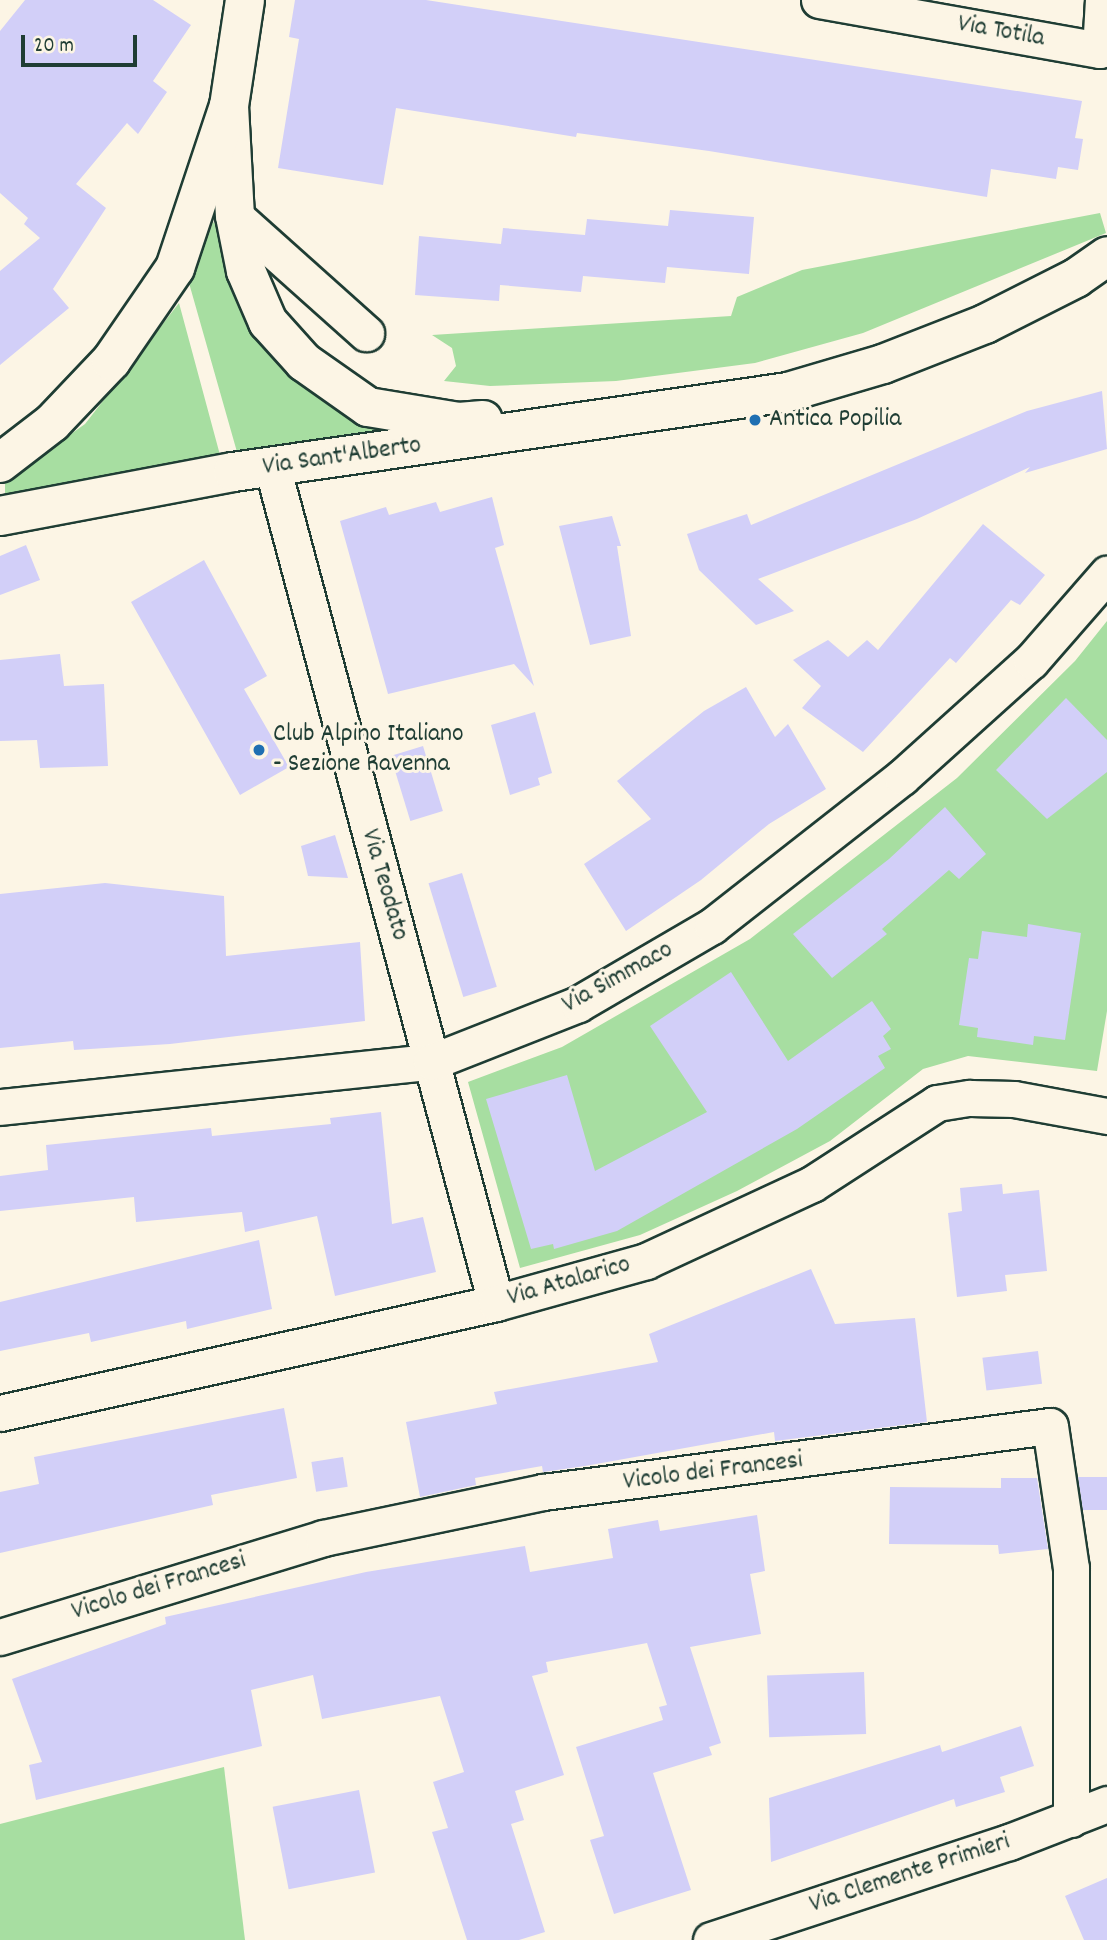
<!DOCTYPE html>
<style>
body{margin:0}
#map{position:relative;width:1107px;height:1940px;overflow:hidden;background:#fcf5e5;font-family:Dekko,sans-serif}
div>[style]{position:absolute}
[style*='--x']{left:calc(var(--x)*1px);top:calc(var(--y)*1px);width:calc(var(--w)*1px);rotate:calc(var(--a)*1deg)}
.green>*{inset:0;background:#a7dea1}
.building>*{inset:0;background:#d2cff8;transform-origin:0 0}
.roads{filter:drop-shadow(2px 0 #1f3d34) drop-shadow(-2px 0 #1f3d34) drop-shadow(0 2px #1f3d34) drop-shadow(0 -2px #1f3d34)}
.minor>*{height:35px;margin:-17.5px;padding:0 17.5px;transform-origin:17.5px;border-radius:17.5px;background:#fcf5e5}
.tertiary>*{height:38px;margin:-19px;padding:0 19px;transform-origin:19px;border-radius:19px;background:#fcf5e5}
.dots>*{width:19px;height:19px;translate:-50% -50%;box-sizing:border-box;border:4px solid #fcf5e5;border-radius:50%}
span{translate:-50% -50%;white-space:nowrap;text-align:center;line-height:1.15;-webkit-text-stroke:6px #fcf5e5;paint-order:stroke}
.street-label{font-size:26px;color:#1f3d34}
.poi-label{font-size:26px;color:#1f3d34}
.left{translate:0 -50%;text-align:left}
.scale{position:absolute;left:21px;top:35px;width:116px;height:32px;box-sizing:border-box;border:4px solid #1f3d34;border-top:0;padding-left:9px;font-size:21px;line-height:24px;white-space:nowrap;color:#1f3d34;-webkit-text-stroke:5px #fcf5e5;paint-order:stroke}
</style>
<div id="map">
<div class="green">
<i style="clip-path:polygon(1100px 213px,1106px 233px,863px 333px,755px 363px,616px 381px,490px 386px,444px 381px,456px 366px,452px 348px,432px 335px,731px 316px,737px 297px,802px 270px)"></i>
<i style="clip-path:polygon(213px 222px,220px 228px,232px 285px,262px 345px,340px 408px,419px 432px,237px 452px,189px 283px)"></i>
<i style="clip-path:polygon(179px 303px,220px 455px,21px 498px,5px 493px,5px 481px,85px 424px)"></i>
<i style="clip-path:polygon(1107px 621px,1107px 1011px,1097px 1071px,968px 1056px,923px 1069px,830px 1141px,737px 1191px,640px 1235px,520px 1268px,468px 1082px,562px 1047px,750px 939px,957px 778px,1075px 661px)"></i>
<i style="clip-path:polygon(224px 1767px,245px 1940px,0 1940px,0 1824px)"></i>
</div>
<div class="building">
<i style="clip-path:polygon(25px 0,153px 0,191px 25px,153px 81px,167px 92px,138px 134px,127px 123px,76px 184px,106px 208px,53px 289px,69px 308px,0 365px,0 271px,40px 238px,24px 224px,28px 218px,0 193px,0 31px)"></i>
<i style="clip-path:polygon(295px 0,426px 0,1082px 101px,1075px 138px,1083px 139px,1078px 170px,1058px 167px,1056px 179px,991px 169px,987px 197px,709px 151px,577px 133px,576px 137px,396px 108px,383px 185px,278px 168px,299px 39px,289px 37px)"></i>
<i style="clip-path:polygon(670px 210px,754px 217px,749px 274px,667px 267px,665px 283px,583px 276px,581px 292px,500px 285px,499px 301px,415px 295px,419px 236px,501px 244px,503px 228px,585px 235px,587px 219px,668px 226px)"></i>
<i style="clip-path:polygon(1102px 391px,1107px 449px,1025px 473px,1030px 467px,917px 519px,758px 579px,794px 611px,756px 625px,699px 570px,687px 534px,747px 514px,751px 525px,1027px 411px)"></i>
<i style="clip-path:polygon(492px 497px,504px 545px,495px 548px,534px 686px,514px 664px,388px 694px,340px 521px,386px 507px,389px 515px,436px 502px,440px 512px)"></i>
<i style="clip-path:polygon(612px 516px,621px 546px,617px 546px,631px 636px,590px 645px,559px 526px)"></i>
<i style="clip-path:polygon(983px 524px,1045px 575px,1020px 605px,1011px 600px,956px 663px,950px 658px,863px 752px,802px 708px,821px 686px,793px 660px,828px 640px,848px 657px,867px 640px,878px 650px)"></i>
<i style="clip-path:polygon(26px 545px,40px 580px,0 595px,0 556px)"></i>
<i style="clip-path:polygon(204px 560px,267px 676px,244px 689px,289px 767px,240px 795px,131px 602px)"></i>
<i style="clip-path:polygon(60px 654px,64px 686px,104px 684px,108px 766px,40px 768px,37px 740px,0 741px,0 660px)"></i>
<i style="clip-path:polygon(746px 687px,775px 737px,788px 724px,826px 789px,769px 824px,701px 880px,626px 931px,584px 864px,651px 819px,617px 781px,704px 711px)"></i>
<i style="clip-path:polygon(1066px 698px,1107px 740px,1107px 772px,1047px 819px,996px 770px)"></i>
<i style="clip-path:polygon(535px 712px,552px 773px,538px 778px,540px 785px,510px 795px,491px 725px)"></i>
<i style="left:423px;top:746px;width:68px;height:34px;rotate:73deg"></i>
<i style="clip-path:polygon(945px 807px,986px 854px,959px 879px,949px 870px,882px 929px,887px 934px,832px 978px,793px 934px,889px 859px)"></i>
<i style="clip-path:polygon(335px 835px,348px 878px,308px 876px,301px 846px)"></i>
<i style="left:462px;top:873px;width:119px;height:35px;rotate:73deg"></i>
<i style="clip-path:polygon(105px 883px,224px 896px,226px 956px,360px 942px,365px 1021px,170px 1044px,74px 1050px,73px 1041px,0 1048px,0 894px)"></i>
<i style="clip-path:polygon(1028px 924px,1081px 933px,1065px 1040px,1034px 1036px,1033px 1045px,977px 1037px,978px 1028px,959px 1025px,969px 958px,978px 959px,982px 931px,1027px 937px)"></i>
<i style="clip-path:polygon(731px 972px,788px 1061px,872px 1001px,891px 1029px,883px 1036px,891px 1049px,878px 1056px,885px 1068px,797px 1129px,617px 1231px,554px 1249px,553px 1244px,531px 1249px,486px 1099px,567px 1075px,595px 1171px,707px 1112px,650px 1026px)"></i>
<i style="clip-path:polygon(381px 1112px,392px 1224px,423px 1217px,436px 1272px,335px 1296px,317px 1216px,245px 1232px,242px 1212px,136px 1222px,134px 1197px,0 1211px,0 1176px,48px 1170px,46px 1145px,211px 1128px,212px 1136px,331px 1124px,330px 1118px)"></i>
<i style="clip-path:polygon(1002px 1184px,1003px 1194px,1039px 1190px,1047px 1271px,1005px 1275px,1007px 1291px,957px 1297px,948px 1213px,962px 1211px,960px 1188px)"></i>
<i style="clip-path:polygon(259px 1240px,272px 1309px,187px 1329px,186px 1321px,91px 1342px,89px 1333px,0 1351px,0 1302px)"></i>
<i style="clip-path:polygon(811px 1269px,835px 1324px,915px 1318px,927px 1422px,775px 1441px,774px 1432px,585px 1466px,543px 1472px,542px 1466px,475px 1478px,476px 1485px,420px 1497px,406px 1422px,497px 1404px,494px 1392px,658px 1362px,649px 1334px)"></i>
<i style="left:1038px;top:1351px;width:33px;height:56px;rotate:83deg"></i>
<i style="clip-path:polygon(284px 1408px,297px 1478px,211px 1495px,213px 1505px,0 1553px,0 1492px,39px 1484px,34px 1457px)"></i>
<i style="left:343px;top:1457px;width:30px;height:32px;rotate:81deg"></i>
<i style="clip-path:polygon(1078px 1477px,1107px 1477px,1107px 1510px,1083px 1510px)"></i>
<i style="clip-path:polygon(1001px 1478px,1037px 1478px,1048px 1549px,999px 1554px,998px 1545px,889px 1544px,890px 1487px,1001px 1488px)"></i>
<i style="clip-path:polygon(757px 1515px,765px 1571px,750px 1574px,761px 1634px,690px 1647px,721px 1743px,709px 1747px,712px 1755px,653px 1773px,691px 1890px,614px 1914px,590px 1840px,604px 1836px,576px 1747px,663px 1720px,659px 1707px,667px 1705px,647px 1643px,546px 1662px,548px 1672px,532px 1676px,564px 1775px,515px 1791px,524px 1820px,511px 1824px,545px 1932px,519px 1940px,467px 1940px,432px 1832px,448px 1828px,433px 1782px,464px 1772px,440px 1696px,322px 1719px,313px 1675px,251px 1690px,262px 1746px,36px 1800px,29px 1765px,42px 1762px,12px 1679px,166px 1624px,165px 1617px,366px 1572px,525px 1546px,530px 1572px,613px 1558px,608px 1529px,658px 1520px,660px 1531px)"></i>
<i style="left:864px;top:1672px;width:62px;height:97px;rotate:88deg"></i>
<i style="clip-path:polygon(1021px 1726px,1034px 1766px,1000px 1777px,1005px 1792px,956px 1807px,954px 1799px,771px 1862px,769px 1798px,940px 1745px,942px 1752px)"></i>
<i style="left:359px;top:1790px;width:84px;height:88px;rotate:79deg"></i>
<i style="clip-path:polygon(1107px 1878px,1107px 1940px,1084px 1940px,1065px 1896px)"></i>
</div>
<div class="roads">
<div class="minor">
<i style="--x:819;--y:0;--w:285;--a:10.1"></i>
<i style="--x:1100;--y:50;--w:50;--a:-86.6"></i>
<i style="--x:235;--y:216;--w:176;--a:41.8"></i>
<i style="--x:272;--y:466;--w:866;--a:75.02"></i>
<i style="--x:0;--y:1107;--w:433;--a:-6"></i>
<i style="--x:431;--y:1062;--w:158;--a:-21.5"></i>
<i style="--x:578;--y:1004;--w:155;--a:-30.2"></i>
<i style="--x:712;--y:926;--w:241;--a:-38.1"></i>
<i style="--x:902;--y:777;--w:173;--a:-42"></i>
<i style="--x:1031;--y:661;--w:116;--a:-48.9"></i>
<i style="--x:0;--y:1413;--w:508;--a:-12.5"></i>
<i style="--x:496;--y:1303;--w:156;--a:-15.6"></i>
<i style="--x:646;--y:1261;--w:183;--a:-24.9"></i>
<i style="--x:812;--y:1184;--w:149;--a:-32.9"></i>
<i style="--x:937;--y:1103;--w:33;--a:-9"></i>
<i style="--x:970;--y:1098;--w:44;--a:1.3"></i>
<i style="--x:1014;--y:1099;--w:95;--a:10.4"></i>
<i style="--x:0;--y:1637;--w:338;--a:-17"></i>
<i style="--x:323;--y:1538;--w:225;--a:-11.8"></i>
<i style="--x:543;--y:1492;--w:511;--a:-7.42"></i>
<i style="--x:1050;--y:1426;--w:144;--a:81.6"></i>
<i style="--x:1071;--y:1568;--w:251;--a:90"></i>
<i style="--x:711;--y:1940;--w:314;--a:-18.2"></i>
<i style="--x:1009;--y:1842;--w:105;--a:-21.2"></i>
</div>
<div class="tertiary">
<i style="--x:229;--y:106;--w:110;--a:86.9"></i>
<i style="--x:235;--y:216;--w:56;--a:78.7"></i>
<i style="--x:246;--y:271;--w:56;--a:66.7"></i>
<i style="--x:268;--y:322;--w:54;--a:48"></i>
<i style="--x:304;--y:362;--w:78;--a:35.1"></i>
<i style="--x:368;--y:407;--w:92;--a:9.4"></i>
<i style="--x:459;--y:422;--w:24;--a:-5"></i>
<i style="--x:0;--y:463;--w:66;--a:-37.6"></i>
<i style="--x:52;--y:423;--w:86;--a:-46.4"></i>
<i style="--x:111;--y:361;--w:113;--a:-55.5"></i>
<i style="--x:175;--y:268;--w:171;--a:-71.6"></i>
<i style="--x:229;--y:106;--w:107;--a:-81.4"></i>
<i style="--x:0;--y:516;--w:237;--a:-10.7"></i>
<i style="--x:233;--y:472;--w:561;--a:-8.2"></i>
<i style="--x:788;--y:392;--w:99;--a:-16.4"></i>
<i style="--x:883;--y:364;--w:110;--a:-21.4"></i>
<i style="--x:985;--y:324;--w:102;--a:-26.8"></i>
<i style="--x:1076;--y:278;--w:38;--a:-35"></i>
</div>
</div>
<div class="dots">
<i style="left:755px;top:420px;background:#1f6fb2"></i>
<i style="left:259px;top:750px;background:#1f6fb2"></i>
</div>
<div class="street-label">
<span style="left:1001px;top:32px;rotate:10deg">Via Totila</span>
<span style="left:342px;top:457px;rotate:-8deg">Via Sant'Alberto</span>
<span style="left:384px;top:885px;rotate:74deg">Via Teodato</span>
<span style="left:618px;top:978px;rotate:-29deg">Via Simmaco</span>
<span style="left:569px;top:1282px;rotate:-16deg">Via Atalarico</span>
<span style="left:713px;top:1472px;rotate:-7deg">Vicolo dei Francesi</span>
<span style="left:159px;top:1587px;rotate:-17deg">Vicolo dei Francesi</span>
<span style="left:910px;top:1874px;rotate:-18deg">Via Clemente Primieri</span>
</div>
<div class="poi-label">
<span class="left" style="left:769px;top:420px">Antica Popilia</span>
<span class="left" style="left:273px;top:750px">Club Alpino Italiano<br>- Sezione Ravenna</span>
</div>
<div class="scale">20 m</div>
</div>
